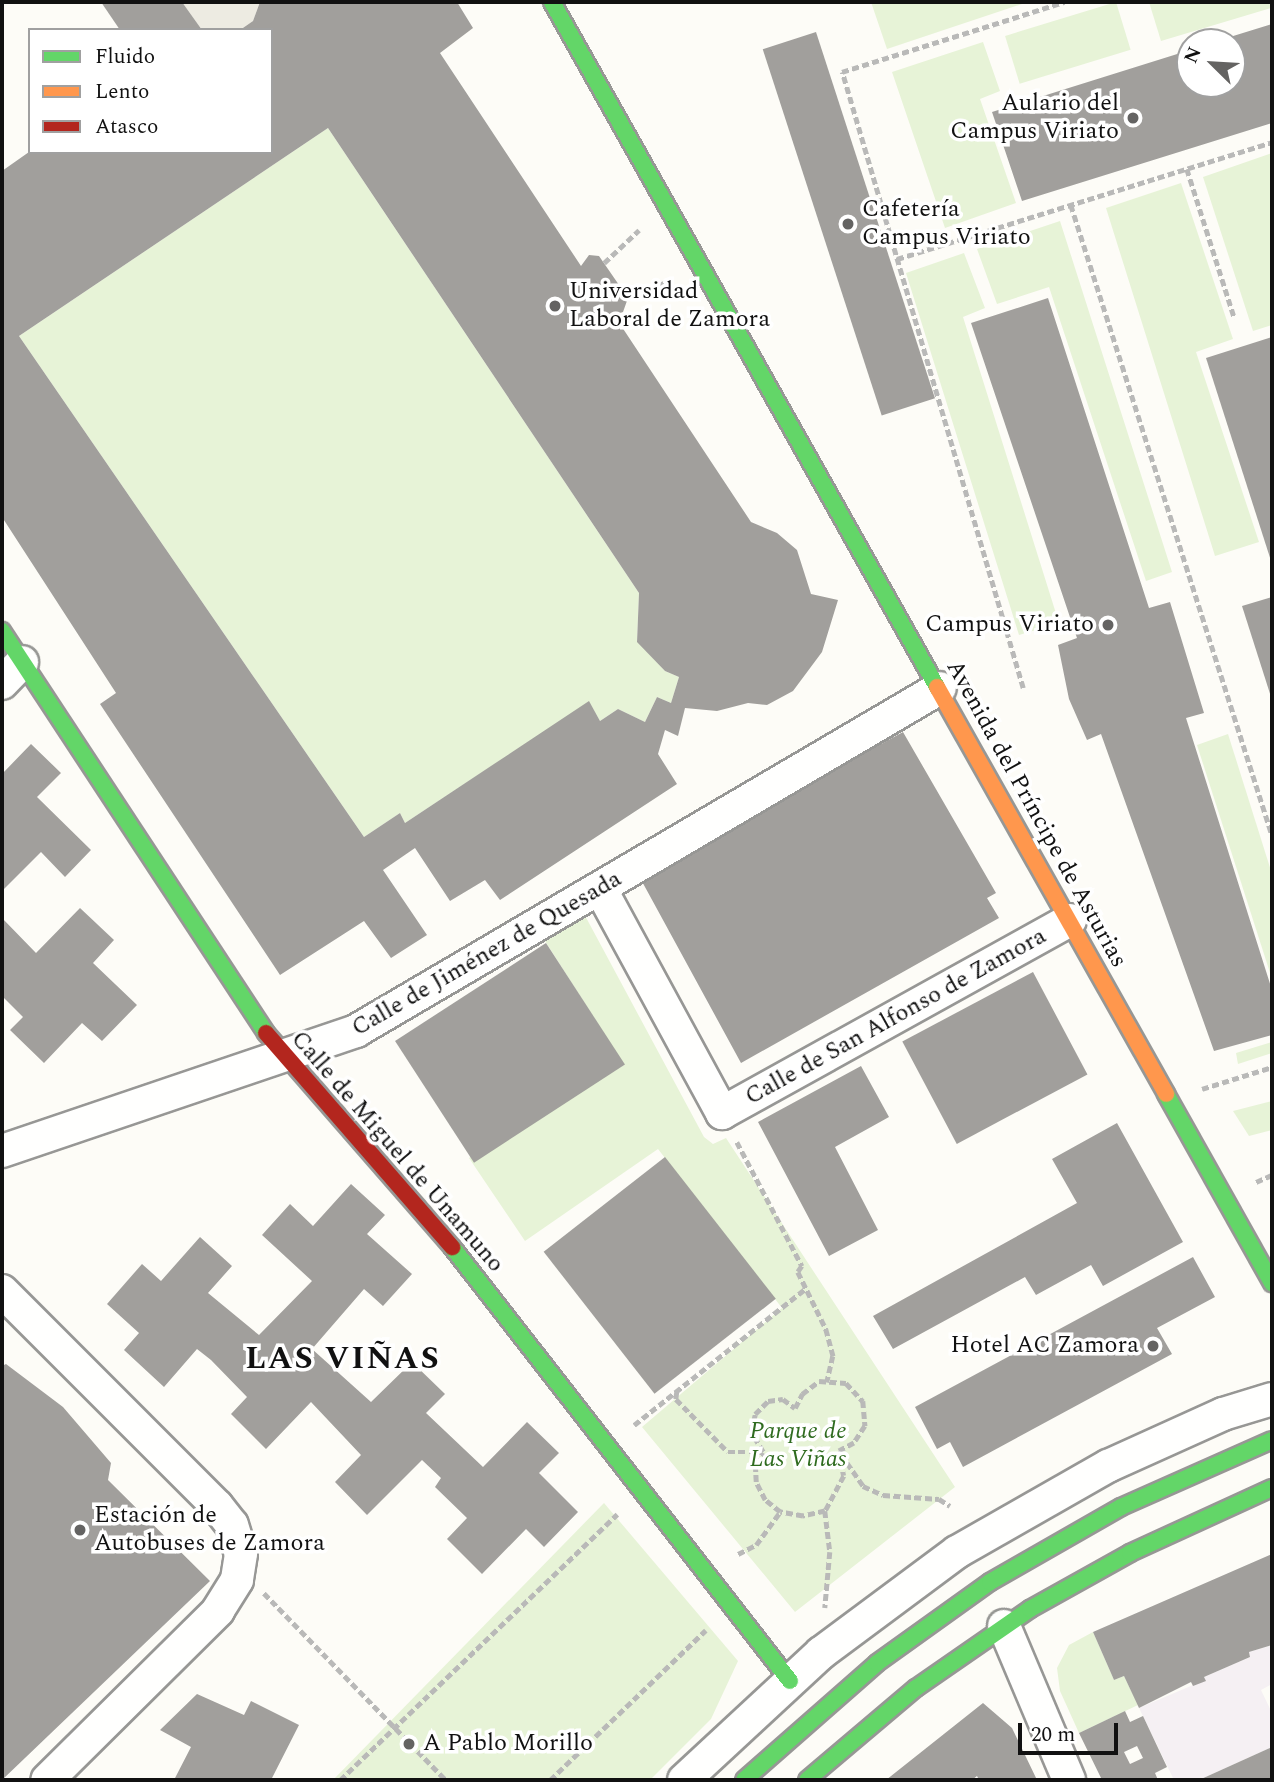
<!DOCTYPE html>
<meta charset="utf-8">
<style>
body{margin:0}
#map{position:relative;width:1274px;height:1782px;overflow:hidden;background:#fdfcf7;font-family:Spectral,serif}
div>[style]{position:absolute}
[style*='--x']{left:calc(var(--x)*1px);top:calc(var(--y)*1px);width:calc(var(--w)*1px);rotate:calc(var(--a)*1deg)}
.industrial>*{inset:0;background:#f5f0f3}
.green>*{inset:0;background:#e7f3d7;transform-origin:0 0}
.plaza>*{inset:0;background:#edebe2}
.building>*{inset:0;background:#a19f9c;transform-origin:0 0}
.path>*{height:4.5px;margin-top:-2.25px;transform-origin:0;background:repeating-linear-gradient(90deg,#b9b9b8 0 7px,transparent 0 10.5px)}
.roads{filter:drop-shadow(2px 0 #979795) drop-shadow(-2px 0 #979795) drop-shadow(0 2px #979795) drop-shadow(0 -2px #979795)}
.street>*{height:32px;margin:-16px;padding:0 16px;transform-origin:16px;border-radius:16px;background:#fffffe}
.fast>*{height:16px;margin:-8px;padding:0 8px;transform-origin:8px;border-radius:8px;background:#63d668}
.slow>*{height:16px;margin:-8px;padding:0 8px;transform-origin:8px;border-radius:8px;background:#ff974d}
.jam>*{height:16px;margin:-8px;padding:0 8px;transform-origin:8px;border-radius:8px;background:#b3261e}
.dots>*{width:19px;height:19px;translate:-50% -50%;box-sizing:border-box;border:4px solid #fff;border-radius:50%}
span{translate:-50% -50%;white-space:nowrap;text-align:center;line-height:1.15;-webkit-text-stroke:7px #fff;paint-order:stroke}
.poi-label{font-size:24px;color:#111}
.right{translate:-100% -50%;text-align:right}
.left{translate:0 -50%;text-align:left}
.street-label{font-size:24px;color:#111}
.park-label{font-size:24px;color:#2f6b1f;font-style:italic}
.district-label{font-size:32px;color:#111;font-weight:700;letter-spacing:2px}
.frame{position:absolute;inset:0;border:4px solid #111;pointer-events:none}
.legend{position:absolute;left:28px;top:28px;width:245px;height:126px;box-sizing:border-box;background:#fff;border:2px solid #a0a0a0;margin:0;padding:9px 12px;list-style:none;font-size:21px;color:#111}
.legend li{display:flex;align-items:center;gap:14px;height:35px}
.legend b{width:35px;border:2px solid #a0a0a0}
.north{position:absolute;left:1176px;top:28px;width:70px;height:70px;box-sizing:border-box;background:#fff;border:2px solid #a0a0a0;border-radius:50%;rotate:294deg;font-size:19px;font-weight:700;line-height:28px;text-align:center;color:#111}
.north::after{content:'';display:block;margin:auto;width:24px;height:32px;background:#646362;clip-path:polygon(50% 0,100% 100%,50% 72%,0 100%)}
.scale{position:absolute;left:1018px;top:1723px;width:100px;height:32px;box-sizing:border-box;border:4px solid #111;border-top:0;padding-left:9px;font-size:21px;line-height:24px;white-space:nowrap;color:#111;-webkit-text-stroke:5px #fff;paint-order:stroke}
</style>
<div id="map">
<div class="industrial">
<i style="clip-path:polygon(1272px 1645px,1272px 1684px,1261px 1690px,1272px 1713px,1272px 1747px,1199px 1780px,1174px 1780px,1139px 1708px,1205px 1680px,1204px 1677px,1250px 1657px,1249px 1652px)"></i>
</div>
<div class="green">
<i style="clip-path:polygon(871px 2px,1028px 2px,887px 49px)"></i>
<i style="left:1116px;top:2px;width:50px;height:116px;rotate:73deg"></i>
<i style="clip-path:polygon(1149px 2px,1269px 2px,1271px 8px,1161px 41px)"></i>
<i style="clip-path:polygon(983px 42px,1000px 91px,980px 99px,1016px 203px,945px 228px,892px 72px)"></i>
<i style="clip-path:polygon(328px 128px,639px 593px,637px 641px,665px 671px,679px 677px,671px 703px,657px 697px,645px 722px,618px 709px,600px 721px,589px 702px,405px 823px,400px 813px,364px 837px,19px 336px)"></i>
<i style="clip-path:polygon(1272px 153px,1272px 325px,1253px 331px,1203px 177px)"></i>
<i style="clip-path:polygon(1181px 183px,1233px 339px,1196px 352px,1259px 542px,1215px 556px,1106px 208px)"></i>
<i style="clip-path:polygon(1060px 221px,1172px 572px,1146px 581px,1049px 287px,997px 304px,977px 249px)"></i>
<i style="clip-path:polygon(964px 253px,985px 308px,963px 317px,1059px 623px,1019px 635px,906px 273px)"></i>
<i style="clip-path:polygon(1228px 734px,1272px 874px,1272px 979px,1197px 745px)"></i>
<i style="clip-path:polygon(582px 910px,704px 1137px,713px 1144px,726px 1138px,955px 1487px,795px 1612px,642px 1427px,782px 1308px,658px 1149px,525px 1241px,469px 1158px,624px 1065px,540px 933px)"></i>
<i style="clip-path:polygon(1272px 1042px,1272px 1053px,1238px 1064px,1236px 1053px)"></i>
<i style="clip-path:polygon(1272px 1101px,1272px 1130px,1249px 1136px,1233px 1111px)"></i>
<i style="clip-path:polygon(604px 1503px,738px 1661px,711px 1719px,650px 1780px,333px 1780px)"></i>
<i style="clip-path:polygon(1093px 1632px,1114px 1680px,1124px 1676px,1138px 1705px,1079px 1733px,1060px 1691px,1057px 1668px,1069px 1645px)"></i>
</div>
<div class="plaza">
<i style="clip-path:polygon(182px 2px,260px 2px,253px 21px,240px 30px,202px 30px)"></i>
</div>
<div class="building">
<i style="clip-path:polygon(101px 2px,182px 2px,202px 30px,120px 30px)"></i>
<i style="clip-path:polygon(evenodd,260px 2px,457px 2px,473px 28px,440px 53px,581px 266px,589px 255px,599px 256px,628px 298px,623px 312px,614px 315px,751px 522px,777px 533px,797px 550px,811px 594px,838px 600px,822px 652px,793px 691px,767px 705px,748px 703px,717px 711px,685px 708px,678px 736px,665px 730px,658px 754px,677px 784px,500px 900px,485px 880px,450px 901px,415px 848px,383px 870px,427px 935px,391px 958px,364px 921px,280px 975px,100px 704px,116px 693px,2px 517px,2px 171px,29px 152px,271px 152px,271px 30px,240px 30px,253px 21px,260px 2px,328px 128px,639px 593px,637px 642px,665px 671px,679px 677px,671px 703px,657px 697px,645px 722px,618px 709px,600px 721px,589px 701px,405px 823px,400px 813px,364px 837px,19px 336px,328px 128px)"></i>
<i style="clip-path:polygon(1272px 24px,1272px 123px,1022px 201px,992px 112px,1190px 50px,1190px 84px,1232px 84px,1232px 42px,1217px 41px)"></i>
<i style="left:816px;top:32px;width:385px;height:56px;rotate:72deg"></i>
<i style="clip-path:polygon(1048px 298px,1149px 608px,1170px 602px,1204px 713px,1186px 718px,1272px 990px,1272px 1035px,1214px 1051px,1101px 734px,1087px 740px,1069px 699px,1058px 645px,1077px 638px,971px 323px)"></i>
<i style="clip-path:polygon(1272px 337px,1272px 564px,1206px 358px)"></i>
<i style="clip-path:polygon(1272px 597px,1272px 700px,1242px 606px)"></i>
<i style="clip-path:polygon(903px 732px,996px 893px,987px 898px,999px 918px,741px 1063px,639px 876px)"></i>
<i style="clip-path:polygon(31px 744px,61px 773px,37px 797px,91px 850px,65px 877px,41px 852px,2px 891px,2px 774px)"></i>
<i style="clip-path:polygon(80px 908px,114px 940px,93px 963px,137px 1005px,102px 1041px,82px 1023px,44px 1063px,10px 1030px,23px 1017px,2px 996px,2px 918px,36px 953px)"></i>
<i style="left:546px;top:943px;width:145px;height:180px;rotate:57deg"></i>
<i style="left:1033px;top:972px;width:116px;height:148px;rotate:62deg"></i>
<i style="clip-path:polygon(861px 1066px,889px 1117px,835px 1147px,878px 1230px,829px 1256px,758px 1122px)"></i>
<i style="clip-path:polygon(1117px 1123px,1183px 1242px,1103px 1286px,1091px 1265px,1036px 1295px,1025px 1277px,893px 1349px,873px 1316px,1077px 1203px,1052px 1159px)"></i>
<i style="left:665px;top:1157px;width:180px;height:154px;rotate:52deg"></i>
<i style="clip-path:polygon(351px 1184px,385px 1215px,367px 1234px,412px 1274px,383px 1306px,364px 1289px,312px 1349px,371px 1402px,412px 1362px,445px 1394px,426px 1413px,483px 1467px,527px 1422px,559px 1453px,539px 1473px,578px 1512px,544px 1547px,526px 1529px,482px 1574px,447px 1539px,467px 1518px,435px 1487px,441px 1478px,422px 1460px,367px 1515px,335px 1482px,361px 1455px,311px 1402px,266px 1449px,231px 1414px,247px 1397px,211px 1360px,197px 1349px,164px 1387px,124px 1350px,139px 1333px,107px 1304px,142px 1264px,161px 1281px,200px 1237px,232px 1266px,208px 1293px,259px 1335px,312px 1281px,262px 1235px,290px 1204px,313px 1226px)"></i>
<i style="clip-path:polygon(1193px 1257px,1215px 1297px,1157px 1328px,1172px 1354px,963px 1467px,950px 1442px,937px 1449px,915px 1407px)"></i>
<i style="clip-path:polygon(6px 1364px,63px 1407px,111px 1463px,108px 1480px,210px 1581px,2px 1780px,2px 1366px)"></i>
<i style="clip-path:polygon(1272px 1554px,1272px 1645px,1249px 1652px,1250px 1657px,1204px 1677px,1206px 1681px,1193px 1686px,1191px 1682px,1139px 1708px,1124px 1676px,1114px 1680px,1093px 1632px)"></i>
<i style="clip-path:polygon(197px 1694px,244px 1715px,251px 1701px,299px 1725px,271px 1780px,174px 1780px,191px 1747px,160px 1730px)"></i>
<i style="clip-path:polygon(983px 1703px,1012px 1728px,1037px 1780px,979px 1780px,977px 1776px,972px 1780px,886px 1780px)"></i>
<i style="clip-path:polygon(evenodd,1125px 1711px,1130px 1722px,1143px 1716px,1167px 1767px,1155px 1773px,1158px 1780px,1102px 1780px,1079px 1733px,1125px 1711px,1137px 1746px,1143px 1758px,1130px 1764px,1124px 1752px,1137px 1746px)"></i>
<i style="clip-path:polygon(1272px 1747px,1272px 1780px,1199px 1780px)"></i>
</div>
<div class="path">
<i style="--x:1187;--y:169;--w:157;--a:72.3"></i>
<i style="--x:1071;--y:205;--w:661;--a:72.3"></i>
<i style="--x:897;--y:259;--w:393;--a:-17.3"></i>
<i style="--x:604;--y:263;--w:48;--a:-43.3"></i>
<i style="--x:628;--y:298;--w:44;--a:-22.5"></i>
<i style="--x:1023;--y:688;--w:642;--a:-106.37"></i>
<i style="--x:842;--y:72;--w:233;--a:-17.5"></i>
<i style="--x:1202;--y:1089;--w:73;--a:-17.4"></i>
<i style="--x:737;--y:1142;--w:140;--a:62.3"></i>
<i style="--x:802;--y:1266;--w:7;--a:124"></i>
<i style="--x:798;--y:1272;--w:64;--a:63.8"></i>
<i style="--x:826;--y:1329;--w:28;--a:75"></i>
<i style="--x:833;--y:1356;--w:27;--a:103"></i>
<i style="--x:1256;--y:1182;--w:17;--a:-24"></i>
<i style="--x:819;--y:1381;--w:27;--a:4"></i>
<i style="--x:846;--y:1383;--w:25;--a:47"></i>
<i style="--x:863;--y:1401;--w:25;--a:85"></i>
<i style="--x:865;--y:1426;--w:20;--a:123"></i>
<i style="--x:854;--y:1443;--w:17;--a:152"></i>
<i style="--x:839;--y:1451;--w:25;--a:79"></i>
<i style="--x:844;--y:1476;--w:40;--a:118"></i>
<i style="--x:825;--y:1511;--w:23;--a:167"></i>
<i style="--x:803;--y:1516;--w:23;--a:-170"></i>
<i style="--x:780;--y:1512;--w:19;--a:-141"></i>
<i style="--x:765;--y:1500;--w:20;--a:-117"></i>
<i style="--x:756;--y:1482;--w:18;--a:-93"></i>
<i style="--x:755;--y:1464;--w:14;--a:-56"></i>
<i style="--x:763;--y:1452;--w:23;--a:-121"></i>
<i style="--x:751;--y:1432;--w:18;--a:-77"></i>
<i style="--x:755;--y:1414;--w:18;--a:-45"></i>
<i style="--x:768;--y:1401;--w:15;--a:-8"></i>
<i style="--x:783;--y:1399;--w:15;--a:37"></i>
<i style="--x:795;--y:1408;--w:16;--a:-63"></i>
<i style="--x:802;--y:1394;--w:21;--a:-37"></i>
<i style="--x:677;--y:1392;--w:7;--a:98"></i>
<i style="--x:676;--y:1399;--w:74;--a:45.5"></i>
<i style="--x:728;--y:1452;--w:34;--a:0"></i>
<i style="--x:634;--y:1425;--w:220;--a:-38.5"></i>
<i style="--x:841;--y:1454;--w:39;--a:55"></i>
<i style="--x:863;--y:1486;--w:22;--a:24"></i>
<i style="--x:883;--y:1495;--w:56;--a:4.1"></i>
<i style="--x:939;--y:1499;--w:13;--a:32"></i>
<i style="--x:825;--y:1511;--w:41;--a:83"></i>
<i style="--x:830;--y:1552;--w:56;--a:95.1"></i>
<i style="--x:738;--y:1554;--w:20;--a:-27"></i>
<i style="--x:756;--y:1545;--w:41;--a:-54"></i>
<i style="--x:264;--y:1593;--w:261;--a:45.8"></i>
<i style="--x:340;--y:1780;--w:384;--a:-43.8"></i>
<i style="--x:471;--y:1780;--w:14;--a:0"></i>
<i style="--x:550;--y:1780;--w:216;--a:-43.9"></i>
</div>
<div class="roads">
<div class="street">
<i style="--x:2;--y:683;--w:29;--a:-46"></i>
<i style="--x:601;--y:890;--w:254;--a:61.5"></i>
<i style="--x:722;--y:1113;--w:398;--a:-29"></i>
<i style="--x:2;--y:1151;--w:374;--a:-18.7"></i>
<i style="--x:356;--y:1031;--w:677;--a:-30.43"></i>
<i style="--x:2;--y:1291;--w:304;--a:45"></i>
<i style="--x:217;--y:1506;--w:24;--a:52"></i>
<i style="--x:232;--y:1525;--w:30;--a:73"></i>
<i style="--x:241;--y:1554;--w:26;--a:99"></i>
<i style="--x:237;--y:1580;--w:36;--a:122"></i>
<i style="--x:218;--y:1611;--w:240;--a:135.3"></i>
<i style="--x:1004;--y:1626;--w:167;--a:67.1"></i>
<i style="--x:684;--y:1780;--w:187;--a:-42.8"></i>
<i style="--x:821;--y:1653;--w:169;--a:-36.6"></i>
<i style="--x:957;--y:1552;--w:174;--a:-29.7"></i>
<i style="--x:1108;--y:1466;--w:126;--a:-24.3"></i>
<i style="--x:1223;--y:1414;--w:51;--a:-17"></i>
</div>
<div class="fast">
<i style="--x:552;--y:2;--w:786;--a:60.66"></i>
<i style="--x:2;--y:631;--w:481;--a:56.7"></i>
<i style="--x:1166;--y:1094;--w:217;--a:60.7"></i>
<i style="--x:452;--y:1247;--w:550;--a:52.09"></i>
<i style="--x:744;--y:1780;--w:177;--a:-41.3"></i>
<i style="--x:877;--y:1663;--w:139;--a:-35.6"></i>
<i style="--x:990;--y:1582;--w:151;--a:-29.8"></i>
<i style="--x:1121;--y:1507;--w:165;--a:-23.9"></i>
<i style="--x:807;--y:1780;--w:143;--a:-40.2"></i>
<i style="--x:916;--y:1688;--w:139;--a:-34.7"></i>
<i style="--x:1030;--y:1609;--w:115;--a:-29.2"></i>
<i style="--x:1130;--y:1553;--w:156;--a:-24.6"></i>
</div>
<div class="slow">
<i style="--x:937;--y:687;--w:467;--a:60.6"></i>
</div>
<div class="jam">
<i style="--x:266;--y:1033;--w:284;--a:49"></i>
</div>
</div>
<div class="dots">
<i style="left:1133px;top:118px;background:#646362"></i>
<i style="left:848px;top:224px;background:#646362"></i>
<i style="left:555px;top:306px;background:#646362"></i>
<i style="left:1108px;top:625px;background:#646362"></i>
<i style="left:1153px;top:1346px;background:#646362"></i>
<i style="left:80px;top:1530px;background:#646362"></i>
<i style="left:409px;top:1744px;background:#646362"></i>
</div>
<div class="poi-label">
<span class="right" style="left:1119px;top:118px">Aulario del<br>Campus Viriato</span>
<span class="left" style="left:862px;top:224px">Cafetería<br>Campus Viriato</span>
<span class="left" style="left:569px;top:306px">Universidad<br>Laboral de Zamora</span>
<span class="right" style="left:1094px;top:625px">Campus Viriato</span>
<span class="right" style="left:1139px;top:1346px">Hotel AC Zamora</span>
<span class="left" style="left:94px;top:1530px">Estación de<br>Autobuses de Zamora</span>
<span class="left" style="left:423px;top:1744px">A Pablo Morillo</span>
</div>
<div class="street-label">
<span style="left:1036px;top:814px;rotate:61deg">Avenida del Príncipe de Asturias</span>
<span style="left:487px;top:954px;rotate:-30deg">Calle de Jiménez de Quesada</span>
<span style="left:896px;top:1017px;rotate:-29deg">Calle de San Alfonso de Zamora</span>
<span style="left:397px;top:1152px;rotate:49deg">Calle de Miguel de Unamuno</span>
</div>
<div class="park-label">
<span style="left:798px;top:1446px">Parque de<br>Las Viñas</span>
</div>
<div class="district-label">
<span style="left:343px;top:1359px">LAS VIÑAS</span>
</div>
<div class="frame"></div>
<ul class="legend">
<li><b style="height:9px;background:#63d668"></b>Fluido</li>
<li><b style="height:9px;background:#ff974d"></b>Lento</li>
<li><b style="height:9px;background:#b3261e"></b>Atasco</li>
</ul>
<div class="north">N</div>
<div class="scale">20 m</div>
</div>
